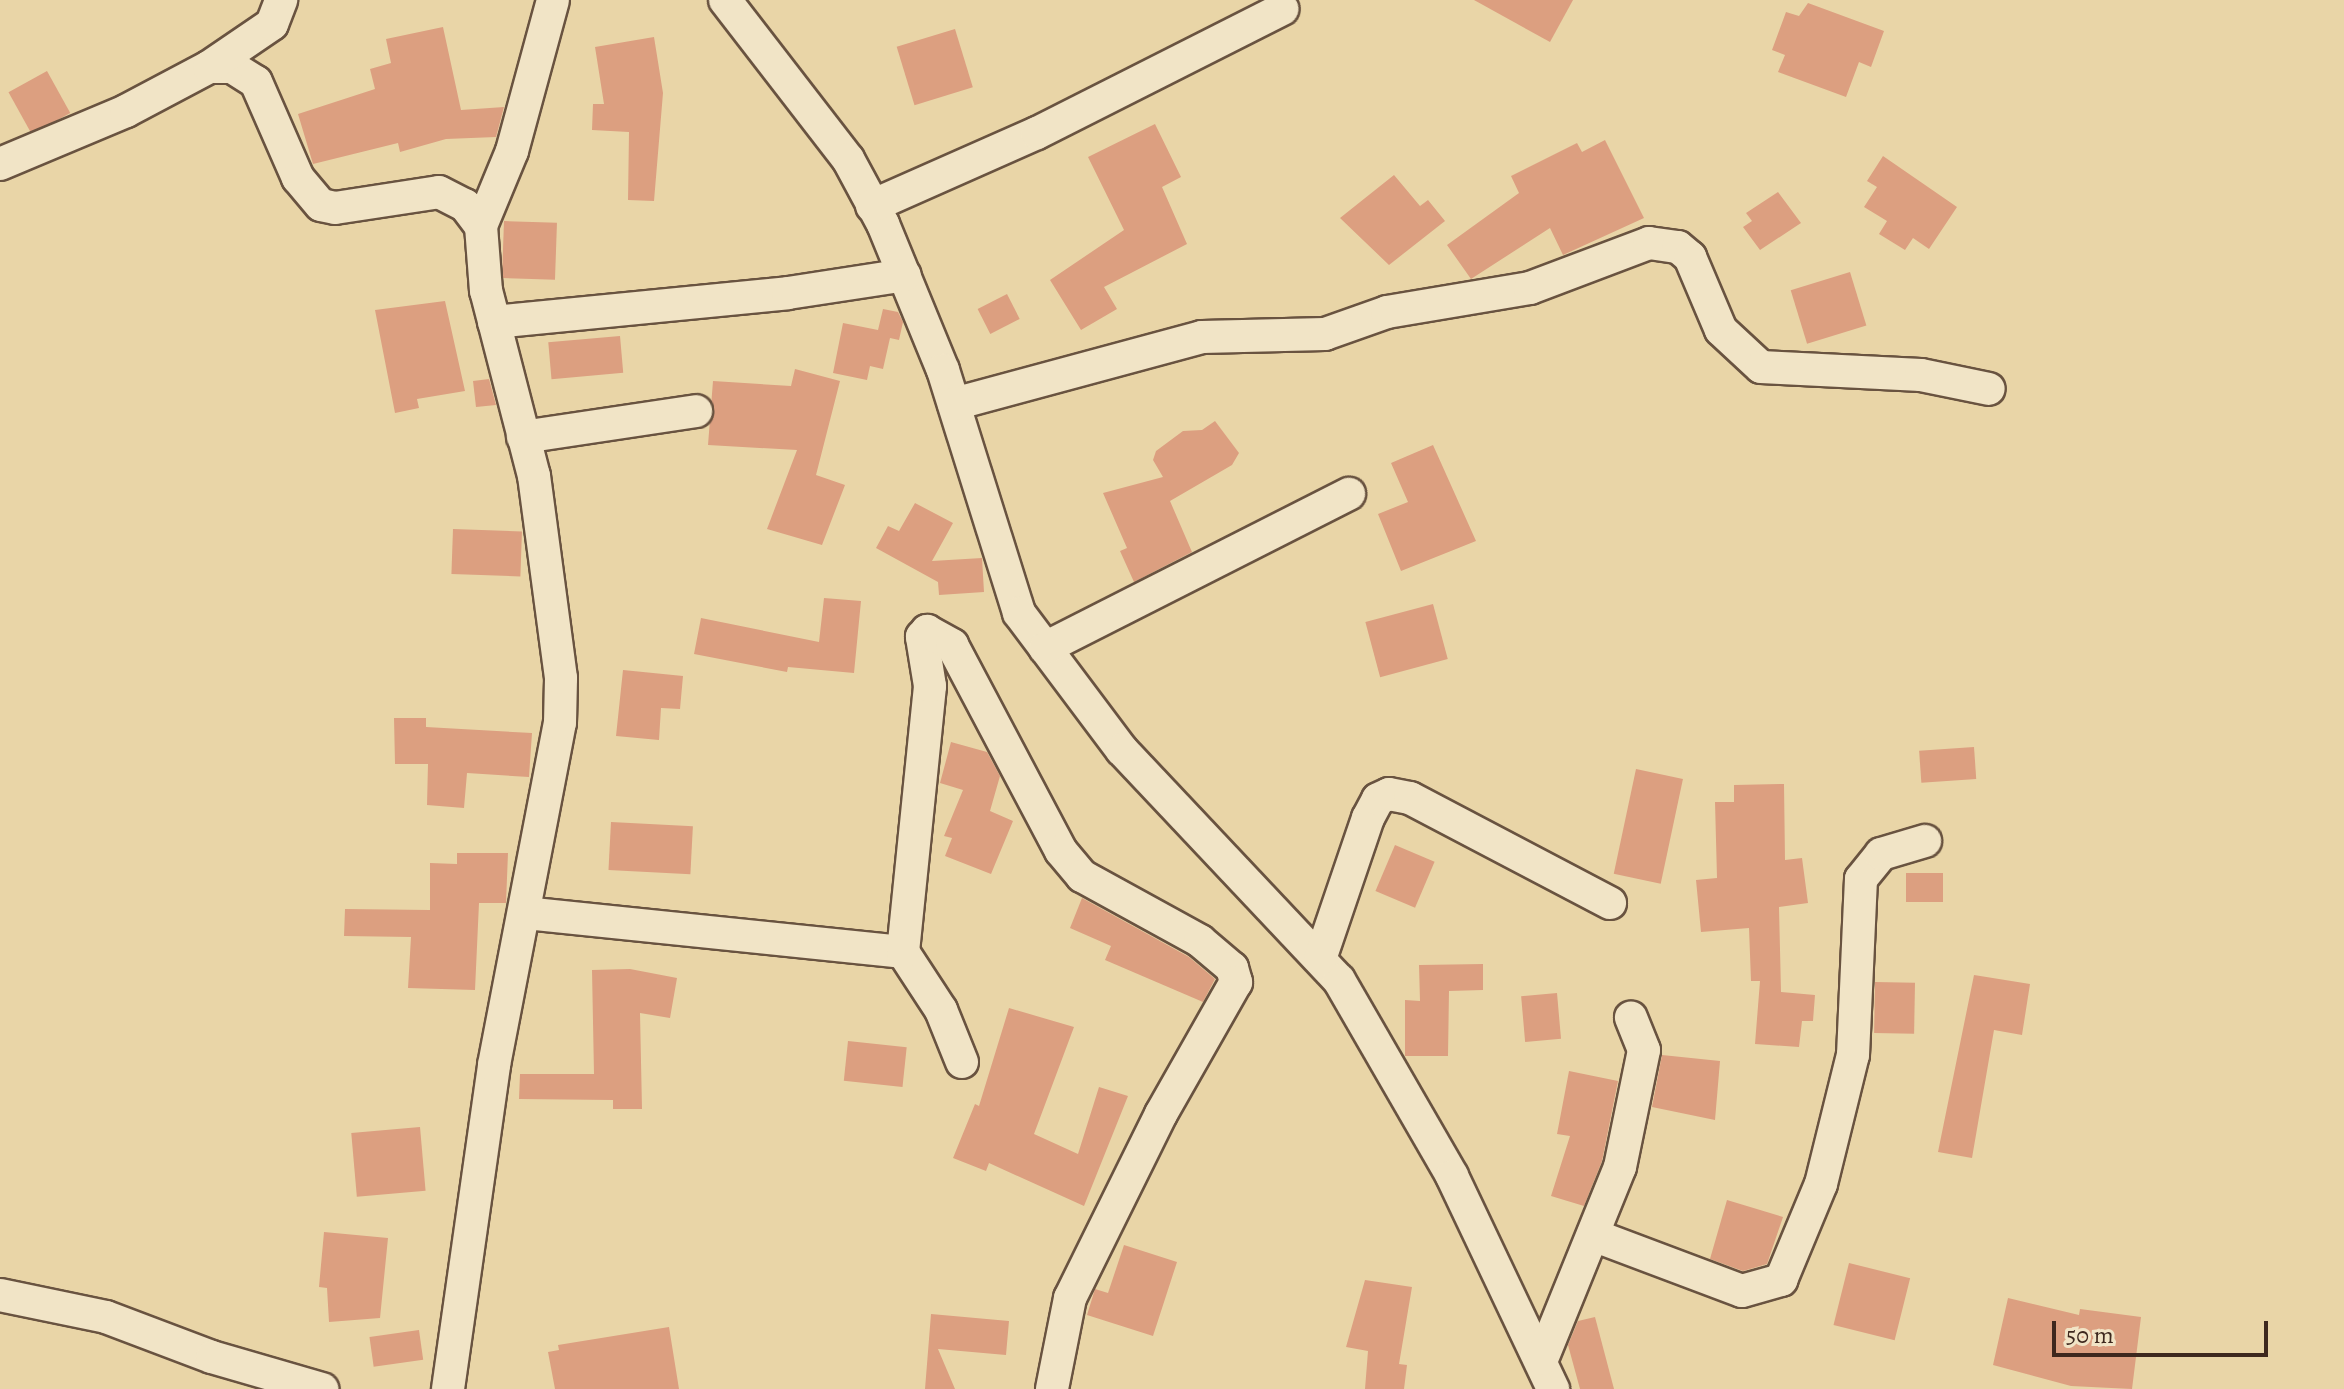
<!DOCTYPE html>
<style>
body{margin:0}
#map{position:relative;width:2344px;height:1389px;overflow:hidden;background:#e9d5a7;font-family:Alegreya,serif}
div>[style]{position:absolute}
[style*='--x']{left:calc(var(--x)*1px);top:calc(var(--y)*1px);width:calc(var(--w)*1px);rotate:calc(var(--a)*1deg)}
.building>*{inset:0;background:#dc9f80;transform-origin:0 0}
.roads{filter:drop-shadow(2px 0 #695340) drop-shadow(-2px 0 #695340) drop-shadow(0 2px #695340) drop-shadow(0 -2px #695340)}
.minor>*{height:32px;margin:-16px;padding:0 16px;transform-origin:16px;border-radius:16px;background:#f1e4c6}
span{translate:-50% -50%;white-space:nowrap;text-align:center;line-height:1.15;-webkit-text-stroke:6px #f1e4c6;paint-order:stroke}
.scale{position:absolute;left:2052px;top:1321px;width:216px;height:36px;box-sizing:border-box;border:4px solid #3e281e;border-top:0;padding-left:10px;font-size:24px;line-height:28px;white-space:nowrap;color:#3e281e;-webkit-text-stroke:6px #f1e4c6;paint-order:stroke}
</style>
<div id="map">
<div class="building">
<i style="clip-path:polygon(1474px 0,1573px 0,1550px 42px)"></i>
<i style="clip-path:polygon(1808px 3px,1884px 31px,1871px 67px,1859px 62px,1846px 97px,1778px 72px,1785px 55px,1772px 50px,1786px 12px,1799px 16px)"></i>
<i style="clip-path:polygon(443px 27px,461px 110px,504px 107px,496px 137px,446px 139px,400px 152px,398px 143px,313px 164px,298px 114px,375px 89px,370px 69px,391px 63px,386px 39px)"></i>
<i style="left:955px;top:29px;width:61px;height:61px;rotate:73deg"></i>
<i style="clip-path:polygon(654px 37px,663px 93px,654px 201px,628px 200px,629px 132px,592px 130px,593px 104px,604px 104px,595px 47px)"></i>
<i style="left:47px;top:71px;width:48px;height:44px;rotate:61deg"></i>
<i style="clip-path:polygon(1155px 124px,1181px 177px,1162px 187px,1187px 244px,1104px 287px,1117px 309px,1081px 330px,1050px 280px,1124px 230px,1088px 157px)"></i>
<i style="clip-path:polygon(1605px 140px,1644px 218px,1563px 255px,1550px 228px,1471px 279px,1447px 245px,1519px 193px,1511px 176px,1577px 143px,1582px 152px)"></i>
<i style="clip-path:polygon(1883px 156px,1957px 207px,1929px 249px,1913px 238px,1905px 250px,1879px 234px,1887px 221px,1864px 207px,1877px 187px,1867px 181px)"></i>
<i style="clip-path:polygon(1394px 175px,1420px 206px,1428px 200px,1445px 221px,1389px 265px,1340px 218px)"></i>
<i style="clip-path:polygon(1778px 192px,1801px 223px,1760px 250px,1743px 227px,1752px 221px,1746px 213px)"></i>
<i style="left:504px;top:221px;width:53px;height:57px;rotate:2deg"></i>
<i style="left:1850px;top:272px;width:56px;height:62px;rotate:73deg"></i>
<i style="left:1007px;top:294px;width:28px;height:33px;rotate:63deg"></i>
<i style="clip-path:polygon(445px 301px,465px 391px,417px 399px,419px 408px,395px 413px,375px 310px)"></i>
<i style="clip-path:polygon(883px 309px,898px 312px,903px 322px,899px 340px,890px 338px,883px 369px,870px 366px,867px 380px,833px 373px,843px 323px,878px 330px)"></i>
<i style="left:620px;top:336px;width:37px;height:72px;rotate:85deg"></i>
<i style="clip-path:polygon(795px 369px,840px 381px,816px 475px,845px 485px,822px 545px,767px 529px,797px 450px,708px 445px,713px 381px,791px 386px)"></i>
<i style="clip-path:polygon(489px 379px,496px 405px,476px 407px,473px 381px)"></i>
<i style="clip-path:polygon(1215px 421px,1239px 453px,1232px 465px,1170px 501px,1192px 552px,1134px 582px,1120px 551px,1127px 548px,1103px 493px,1163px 477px,1153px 460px,1156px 451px,1183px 431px,1202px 430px)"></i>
<i style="clip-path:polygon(1433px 445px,1476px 541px,1401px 571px,1378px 514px,1408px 502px,1391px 463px)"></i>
<i style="clip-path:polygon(915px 503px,953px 523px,932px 561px,982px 558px,984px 592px,939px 595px,938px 582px,876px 548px,888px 526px,899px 531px)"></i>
<i style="left:453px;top:529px;width:69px;height:45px;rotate:2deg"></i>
<i style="clip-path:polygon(824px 598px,861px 601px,854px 673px,788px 667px,787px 672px,694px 654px,701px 618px,819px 642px)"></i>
<i style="left:1433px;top:604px;width:57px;height:70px;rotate:75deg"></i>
<i style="clip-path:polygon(623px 670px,683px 676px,680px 709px,661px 708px,659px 740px,616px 736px)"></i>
<i style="clip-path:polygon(394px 718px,426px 718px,426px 727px,532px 733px,529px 777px,467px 773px,464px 808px,427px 805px,428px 764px,395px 764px)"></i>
<i style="clip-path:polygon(951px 742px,987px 752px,1000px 776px,990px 811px,1013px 821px,991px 874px,945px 856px,952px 838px,944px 836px,963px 790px,940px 783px)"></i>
<i style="left:1974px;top:747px;width:32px;height:55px;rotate:86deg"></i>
<i style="left:1636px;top:769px;width:48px;height:107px;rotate:12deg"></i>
<i style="clip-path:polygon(1784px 784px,1785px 860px,1802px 858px,1808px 903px,1779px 907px,1781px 992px,1815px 995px,1813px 1021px,1802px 1021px,1799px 1047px,1755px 1044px,1760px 981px,1751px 981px,1749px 928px,1701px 932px,1696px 880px,1717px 878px,1715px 802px,1734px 802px,1734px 785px)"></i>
<i style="left:611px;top:822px;width:82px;height:48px;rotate:3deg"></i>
<i style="left:1395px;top:845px;width:43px;height:50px;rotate:23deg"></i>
<i style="clip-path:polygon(457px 853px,508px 853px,506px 903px,479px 903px,475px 990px,408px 988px,411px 937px,344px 936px,345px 909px,430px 910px,430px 863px,457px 864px)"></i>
<i style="left:1906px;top:873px;width:37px;height:29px"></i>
<i style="clip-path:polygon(1082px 898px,1189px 957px,1215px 979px,1203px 1002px,1105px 960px,1111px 946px,1070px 928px)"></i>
<i style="clip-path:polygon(1483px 964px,1483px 990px,1449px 991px,1448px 1056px,1405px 1056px,1405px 1000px,1420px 1001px,1419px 965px)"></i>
<i style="clip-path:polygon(630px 969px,677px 978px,670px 1018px,640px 1013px,642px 1109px,613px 1109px,613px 1100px,519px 1099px,520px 1074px,594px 1074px,592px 970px)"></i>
<i style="clip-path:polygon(1974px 975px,2030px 984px,2022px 1035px,1994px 1030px,1972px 1158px,1938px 1152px)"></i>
<i style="left:1875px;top:982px;width:40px;height:51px;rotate:1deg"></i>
<i style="left:1557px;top:993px;width:46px;height:36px;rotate:85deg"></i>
<i style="clip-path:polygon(1009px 1008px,1074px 1027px,1034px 1134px,1078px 1154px,1099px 1087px,1128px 1096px,1084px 1206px,989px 1163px,986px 1171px,953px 1158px,975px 1104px,979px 1106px)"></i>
<i style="left:848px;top:1041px;width:59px;height:40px;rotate:6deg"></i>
<i style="clip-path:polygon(1662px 1055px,1720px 1061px,1715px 1120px,1652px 1107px)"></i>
<i style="clip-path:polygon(1569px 1071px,1618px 1081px,1602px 1161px,1584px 1206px,1551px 1196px,1570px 1136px,1557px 1134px)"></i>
<i style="left:420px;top:1127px;width:64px;height:69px;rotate:85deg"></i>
<i style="clip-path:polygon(1727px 1200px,1783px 1217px,1767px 1264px,1743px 1271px,1710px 1259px)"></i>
<i style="clip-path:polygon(324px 1232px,388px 1238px,380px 1318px,329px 1322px,327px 1288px,319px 1287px)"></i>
<i style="clip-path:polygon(1124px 1245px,1177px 1262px,1153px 1336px,1087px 1315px,1095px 1289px,1108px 1293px)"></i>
<i style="left:1849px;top:1263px;width:63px;height:64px;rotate:14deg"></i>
<i style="clip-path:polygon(1365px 1280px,1412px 1287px,1399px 1364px,1407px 1365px,1404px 1389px,1365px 1389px,1368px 1351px,1346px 1347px)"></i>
<i style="clip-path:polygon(2008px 1298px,2079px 1315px,2080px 1309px,2141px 1317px,2132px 1389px,2071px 1386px,1993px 1365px)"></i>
<i style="clip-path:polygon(931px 1314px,1009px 1321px,1006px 1355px,938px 1349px,955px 1389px,925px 1389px)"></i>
<i style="clip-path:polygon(1595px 1317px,1614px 1389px,1580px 1389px,1568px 1345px,1578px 1321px)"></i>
<i style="clip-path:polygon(669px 1327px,679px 1389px,555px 1389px,548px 1352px,559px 1350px,558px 1345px)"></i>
<i style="left:419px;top:1330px;width:30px;height:50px;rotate:82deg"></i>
</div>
<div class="roads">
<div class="minor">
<i style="--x:725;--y:0;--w:201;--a:52.3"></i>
<i style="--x:848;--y:159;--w:74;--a:61.7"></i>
<i style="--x:883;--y:224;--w:158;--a:67.7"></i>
<i style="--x:943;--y:370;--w:255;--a:72.6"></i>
<i style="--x:1019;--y:613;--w:171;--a:53.1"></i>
<i style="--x:1122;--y:750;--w:316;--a:46.7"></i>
<i style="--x:1339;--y:980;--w:226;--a:60"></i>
<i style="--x:1452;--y:1176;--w:236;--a:64.6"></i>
<i style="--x:209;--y:67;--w:23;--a:0"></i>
<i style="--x:232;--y:67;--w:28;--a:32"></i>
<i style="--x:256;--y:82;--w:105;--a:66.4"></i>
<i style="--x:298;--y:178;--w:35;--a:50"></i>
<i style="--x:321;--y:205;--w:14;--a:12"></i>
<i style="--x:335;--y:208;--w:105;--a:-8.7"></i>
<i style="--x:439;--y:192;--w:29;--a:27"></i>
<i style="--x:465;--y:205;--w:26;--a:53"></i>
<i style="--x:0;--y:164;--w:137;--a:-22.8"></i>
<i style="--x:126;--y:111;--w:94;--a:-27.9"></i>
<i style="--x:209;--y:67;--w:76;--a:-34.3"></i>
<i style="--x:272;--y:24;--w:26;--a:-69"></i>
<i style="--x:872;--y:206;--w:180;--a:-23.9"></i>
<i style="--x:1037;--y:133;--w:275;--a:-26.8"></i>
<i style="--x:494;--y:322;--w:295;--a:-5.6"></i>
<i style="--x:788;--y:293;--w:118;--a:-8.7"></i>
<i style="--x:954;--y:404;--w:257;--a:-15.1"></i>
<i style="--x:1202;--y:337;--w:123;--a:-1.4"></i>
<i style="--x:1325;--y:334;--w:66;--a:-19.5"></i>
<i style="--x:1387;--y:312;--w:145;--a:-9.5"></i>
<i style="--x:1530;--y:288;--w:127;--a:-20.7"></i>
<i style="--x:1649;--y:243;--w:29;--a:8"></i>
<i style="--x:1678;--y:247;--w:16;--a:40"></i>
<i style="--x:1690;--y:257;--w:79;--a:67"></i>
<i style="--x:1721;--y:330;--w:54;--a:42.8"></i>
<i style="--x:1761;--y:367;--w:160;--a:2.9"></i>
<i style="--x:1921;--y:375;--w:69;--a:11.6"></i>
<i style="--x:523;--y:437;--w:175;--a:-8.5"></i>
<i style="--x:1045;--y:648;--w:341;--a:-26.9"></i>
<i style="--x:525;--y:913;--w:380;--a:5.9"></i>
<i style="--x:1320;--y:959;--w:149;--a:-71.2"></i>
<i style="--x:1368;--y:818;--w:21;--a:-62"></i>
<i style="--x:1378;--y:799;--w:12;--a:-24"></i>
<i style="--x:1389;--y:794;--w:21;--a:11"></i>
<i style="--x:1410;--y:798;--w:226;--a:27.7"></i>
<i style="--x:962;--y:1062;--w:56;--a:-112"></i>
<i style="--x:941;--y:1010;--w:69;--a:-123.2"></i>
<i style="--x:903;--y:952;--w:267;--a:-84.2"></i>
<i style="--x:930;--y:686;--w:50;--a:-99.3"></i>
<i style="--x:922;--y:637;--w:8;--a:-50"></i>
<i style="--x:927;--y:631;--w:29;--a:29"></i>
<i style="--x:952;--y:645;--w:233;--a:62.1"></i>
<i style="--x:1061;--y:851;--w:33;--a:50"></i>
<i style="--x:1082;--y:876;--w:135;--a:28.8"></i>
<i style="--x:1200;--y:941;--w:42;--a:40.2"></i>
<i style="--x:1232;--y:968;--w:15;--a:74"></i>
<i style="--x:1236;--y:982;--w:152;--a:119.6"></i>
<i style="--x:1161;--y:1114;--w:205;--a:116.3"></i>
<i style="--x:1070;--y:1298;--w:93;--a:101.2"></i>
<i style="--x:1593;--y:1235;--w:159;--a:20.6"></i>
<i style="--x:1742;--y:1291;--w:41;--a:-15.8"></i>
<i style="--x:1781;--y:1280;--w:104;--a:-67.4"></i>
<i style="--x:1821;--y:1184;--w:133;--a:-76.1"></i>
<i style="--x:1853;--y:1055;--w:176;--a:-87.4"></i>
<i style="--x:1861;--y:879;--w:32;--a:-51"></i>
<i style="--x:1881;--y:854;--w:46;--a:-16.5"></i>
<i style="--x:0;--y:1295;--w:108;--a:11.7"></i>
<i style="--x:106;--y:1317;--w:113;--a:20.7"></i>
<i style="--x:212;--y:1357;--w:115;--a:16.2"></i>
<i style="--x:1542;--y:1359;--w:207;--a:-67.9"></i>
<i style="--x:1620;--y:1167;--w:119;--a:-78.4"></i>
<i style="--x:1644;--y:1050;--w:35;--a:-112"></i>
<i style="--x:448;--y:1389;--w:327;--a:-81.9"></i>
<i style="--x:494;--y:1065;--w:348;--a:-79.1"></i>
<i style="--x:560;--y:723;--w:45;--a:-88.7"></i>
<i style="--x:561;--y:678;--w:204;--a:-97.6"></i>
<i style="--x:534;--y:476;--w:191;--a:-104.5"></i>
<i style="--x:486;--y:291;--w:65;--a:-94.4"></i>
<i style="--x:481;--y:226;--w:81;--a:-67.5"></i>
<i style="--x:512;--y:151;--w:156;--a:-74.8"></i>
</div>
</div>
<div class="scale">50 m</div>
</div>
